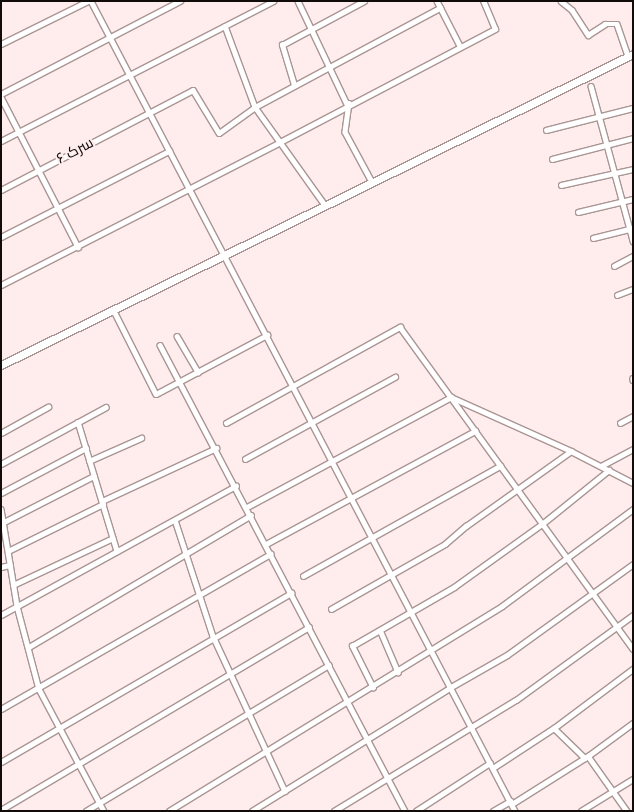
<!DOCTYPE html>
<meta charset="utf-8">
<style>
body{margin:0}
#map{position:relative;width:634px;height:812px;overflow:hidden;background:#feedec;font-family:Raleway,Cairo,sans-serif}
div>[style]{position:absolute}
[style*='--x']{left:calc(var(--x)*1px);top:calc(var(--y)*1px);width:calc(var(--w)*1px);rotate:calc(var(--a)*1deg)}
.roads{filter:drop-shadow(1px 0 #a99594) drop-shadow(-1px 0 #a99594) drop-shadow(0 1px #a99594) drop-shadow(0 -1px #a99594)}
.street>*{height:4.5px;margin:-2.25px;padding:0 2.25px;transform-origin:2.25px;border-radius:2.25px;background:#fff}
.primary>*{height:7px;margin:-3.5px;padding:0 3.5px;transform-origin:3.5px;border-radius:3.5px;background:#fff}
span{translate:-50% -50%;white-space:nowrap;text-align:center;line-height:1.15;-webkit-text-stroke:4px #feedec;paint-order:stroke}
.street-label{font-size:15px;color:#110b0a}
.frame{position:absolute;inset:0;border:2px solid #110b0a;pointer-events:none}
</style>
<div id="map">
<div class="roads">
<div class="street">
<i style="--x:91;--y:1;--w:914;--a:62.37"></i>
<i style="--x:298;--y:1;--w:114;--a:64.6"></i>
<i style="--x:437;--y:1;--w:51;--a:62.9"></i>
<i style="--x:561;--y:1;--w:14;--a:39"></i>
<i style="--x:572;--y:10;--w:30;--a:57"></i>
<i style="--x:588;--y:35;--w:20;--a:-33"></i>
<i style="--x:605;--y:24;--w:12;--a:0"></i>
<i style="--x:617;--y:24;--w:34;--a:71"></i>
<i style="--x:225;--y:26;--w:86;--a:69.7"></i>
<i style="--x:255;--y:107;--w:210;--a:-28.2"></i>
<i style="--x:1;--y:44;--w:97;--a:-26.3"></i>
<i style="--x:294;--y:85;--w:42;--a:-106.7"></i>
<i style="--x:282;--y:45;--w:93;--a:-28.2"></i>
<i style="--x:591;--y:86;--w:161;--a:74.8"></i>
<i style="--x:1;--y:94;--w:202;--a:-27.5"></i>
<i style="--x:1;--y:97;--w:169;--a:62.8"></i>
<i style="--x:349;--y:103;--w:29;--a:98"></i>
<i style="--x:345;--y:132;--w:57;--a:61.6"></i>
<i style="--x:546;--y:130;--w:90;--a:-14.2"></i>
<i style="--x:1;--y:141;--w:306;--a:-27.2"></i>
<i style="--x:552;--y:159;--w:84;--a:-14.5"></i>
<i style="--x:561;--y:185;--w:74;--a:-12.5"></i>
<i style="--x:1;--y:190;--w:216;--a:-27.5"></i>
<i style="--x:193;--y:90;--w:50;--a:58.8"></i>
<i style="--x:219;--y:133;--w:44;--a:-35.8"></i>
<i style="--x:255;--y:107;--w:43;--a:54.5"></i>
<i style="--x:280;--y:142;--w:243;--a:-27.7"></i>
<i style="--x:495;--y:29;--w:30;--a:-113"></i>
<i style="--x:578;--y:212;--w:57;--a:-13.3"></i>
<i style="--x:1;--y:237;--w:189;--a:-27.1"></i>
<i style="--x:593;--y:238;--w:41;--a:-14"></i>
<i style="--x:614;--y:266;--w:21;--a:-28"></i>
<i style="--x:1;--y:285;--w:314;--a:-27.1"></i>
<i style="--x:280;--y:142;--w:77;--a:54.5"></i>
<i style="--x:617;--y:295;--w:17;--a:-21"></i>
<i style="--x:113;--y:309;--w:95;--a:63.2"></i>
<i style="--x:156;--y:394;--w:126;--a:-28"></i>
<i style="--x:177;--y:336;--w:42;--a:59.7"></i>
<i style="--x:160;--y:345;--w:526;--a:62.27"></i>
<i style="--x:633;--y:378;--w:2;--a:90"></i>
<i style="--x:78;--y:422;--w:135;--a:73.2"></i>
<i style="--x:226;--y:423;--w:199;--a:-28.9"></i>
<i style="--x:400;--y:327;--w:397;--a:54.1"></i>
<i style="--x:620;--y:423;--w:15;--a:-28"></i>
<i style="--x:1;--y:433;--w:54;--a:-29"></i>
<i style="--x:245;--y:459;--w:171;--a:-28.7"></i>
<i style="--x:89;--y:461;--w:57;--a:-23.9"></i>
<i style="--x:1;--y:464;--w:119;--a:-28.5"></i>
<i style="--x:601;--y:466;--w:36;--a:-28"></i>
<i style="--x:1;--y:493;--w:96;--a:-27.9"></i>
<i style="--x:102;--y:501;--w:126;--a:-24.9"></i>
<i style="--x:247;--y:507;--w:232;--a:-28.3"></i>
<i style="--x:451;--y:397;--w:132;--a:24.2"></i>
<i style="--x:571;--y:451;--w:70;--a:27.3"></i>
<i style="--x:1;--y:509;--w:98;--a:80.6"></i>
<i style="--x:17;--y:606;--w:86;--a:75.2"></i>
<i style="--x:39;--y:689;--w:138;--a:62"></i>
<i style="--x:175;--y:520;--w:122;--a:71.9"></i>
<i style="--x:213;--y:636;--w:171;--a:65.1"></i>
<i style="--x:2;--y:523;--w:103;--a:-27.1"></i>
<i style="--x:266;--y:544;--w:238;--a:-28.4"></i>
<i style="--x:8;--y:551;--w:106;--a:-26.3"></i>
<i style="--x:1;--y:567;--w:9;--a:-13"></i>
<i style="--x:303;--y:576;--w:226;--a:-29.2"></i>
<i style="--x:13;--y:585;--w:110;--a:-25.2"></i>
<i style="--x:331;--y:609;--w:131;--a:-29.7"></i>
<i style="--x:445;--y:544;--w:28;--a:-41"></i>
<i style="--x:466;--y:526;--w:129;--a:-35.5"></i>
<i style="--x:1;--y:615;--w:268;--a:-28.8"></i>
<i style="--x:380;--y:630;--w:46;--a:66.8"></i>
<i style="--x:29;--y:647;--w:258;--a:-30.7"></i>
<i style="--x:373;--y:688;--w:47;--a:-116.6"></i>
<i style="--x:352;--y:646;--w:118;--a:-30"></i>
<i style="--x:454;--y:587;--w:108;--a:-35.6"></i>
<i style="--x:542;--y:524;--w:86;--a:-38.9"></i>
<i style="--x:1;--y:709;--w:311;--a:-29.9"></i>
<i style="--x:554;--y:728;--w:43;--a:44.1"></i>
<i style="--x:588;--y:756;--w:67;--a:54.7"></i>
<i style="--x:1;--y:762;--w:336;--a:-30.2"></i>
<i style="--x:493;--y:768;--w:73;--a:-33.3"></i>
<i style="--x:554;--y:728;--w:99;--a:-36.8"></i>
<i style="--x:512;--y:804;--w:90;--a:-32.3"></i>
<i style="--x:588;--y:756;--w:56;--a:-36.3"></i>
<i style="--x:1;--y:810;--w:358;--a:-30.7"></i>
<i style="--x:86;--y:811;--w:283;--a:-31"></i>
<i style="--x:169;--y:811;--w:391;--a:-31.6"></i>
<i style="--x:502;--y:606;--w:163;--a:-36.5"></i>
<i style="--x:252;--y:811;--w:234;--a:-31.9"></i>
<i style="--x:451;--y:687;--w:64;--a:-29.7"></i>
<i style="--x:507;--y:655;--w:155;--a:-35.8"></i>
<i style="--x:334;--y:811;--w:213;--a:-31.4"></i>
<i style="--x:516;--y:700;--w:145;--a:-36"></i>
<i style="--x:416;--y:811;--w:88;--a:-33"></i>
<i style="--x:493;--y:811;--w:20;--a:-30"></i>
<i style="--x:581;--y:811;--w:61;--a:-31.6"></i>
</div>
<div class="primary">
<i style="--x:1;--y:365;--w:704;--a:-26.2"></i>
</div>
</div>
<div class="street-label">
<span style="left:75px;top:151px;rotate:-28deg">سرک ۶</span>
</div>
<div class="frame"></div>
</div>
